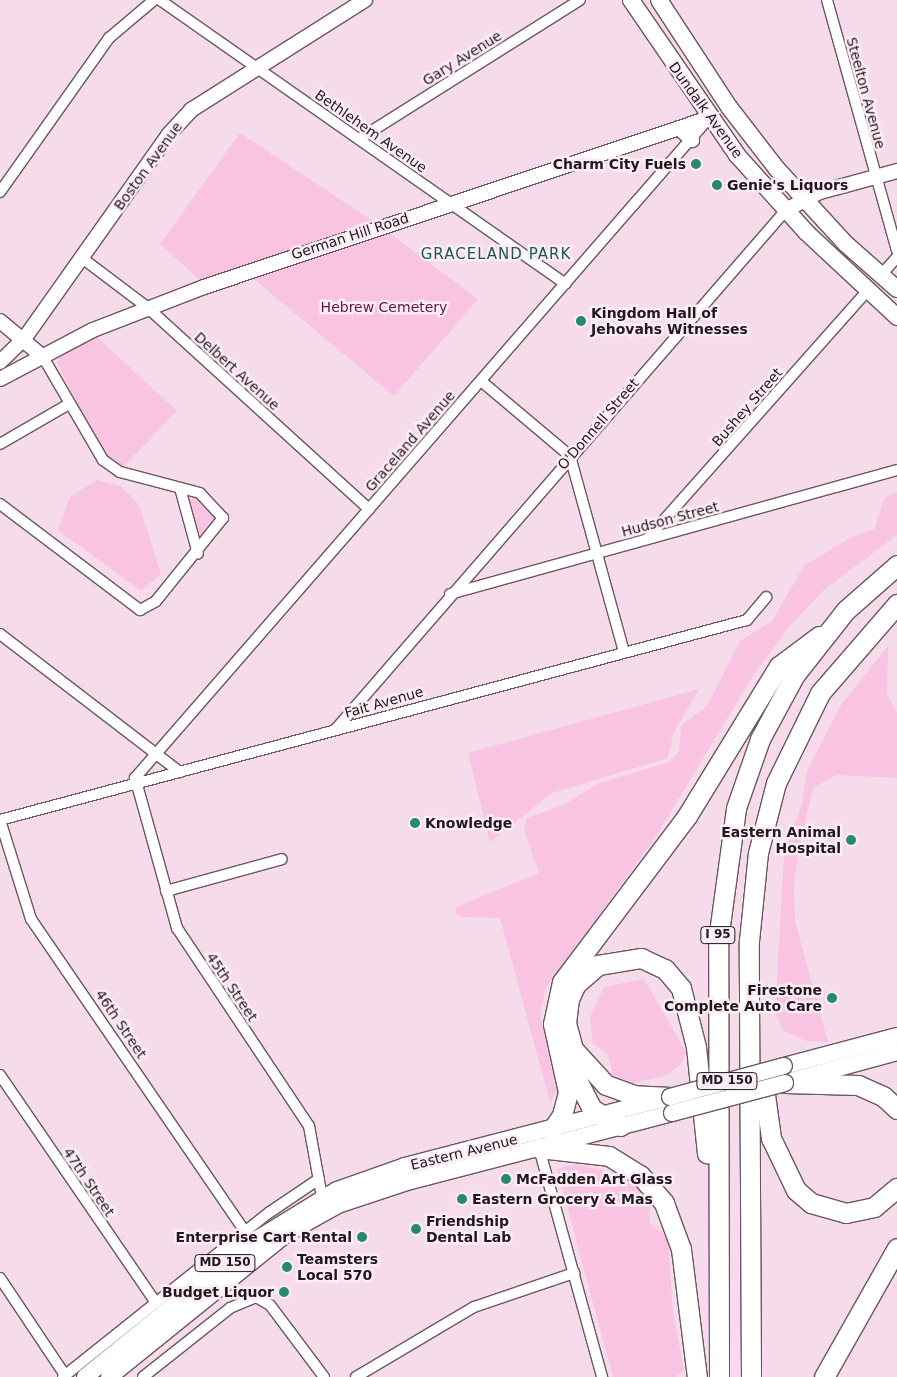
<!DOCTYPE html>
<style>
body{margin:0}
#map{position:relative;width:897px;height:1377px;overflow:hidden;background:#f6dcea;font-family:"DejaVu Sans",sans-serif}
div>[style]{position:absolute}
[style*='--x']{left:calc(var(--x)*1px);top:calc(var(--y)*1px);width:calc(var(--w)*1px);rotate:calc(var(--a)*1deg)}
.green>*{inset:0;background:#f9c3e2}
.roads{filter:drop-shadow(1px 0 #6c5662) drop-shadow(-1px 0 #6c5662) drop-shadow(0 1px #6c5662) drop-shadow(0 -1px #6c5662)}
.street>*{height:10px;margin:-5px;padding:0 5px;transform-origin:5px;border-radius:5px;background:#fff}
.secondary>*{height:14px;margin:-7px;padding:0 7px;transform-origin:7px;border-radius:7px;background:#fff}
.primary>*{height:16px;margin:-8px;padding:0 8px;transform-origin:8px;border-radius:8px;background:#fff}
.highway>*{height:19px;margin:-9.5px;padding:0 9.5px;transform-origin:9.5px;border-radius:9.5px;background:#fff}
.bridges{filter:drop-shadow(1px 0 #6c5662) drop-shadow(-1px 0 #6c5662) drop-shadow(0 1px #6c5662) drop-shadow(0 -1px #6c5662)}
.primary-bridge>*{height:16px;margin:-8px;padding:0 8px;transform-origin:8px;border-radius:8px;background:#fff}
.dots>*{width:14px;height:14px;translate:-50% -50%;box-sizing:border-box;border:2px solid #fcecf5;border-radius:50%}
span{translate:-50% -50%;white-space:nowrap;text-align:center;line-height:1.15;-webkit-text-stroke:5px #fcecf5;paint-order:stroke}
.shield-label span{padding:1px 4px;background:#fcecf5;border:1px solid;border-radius:4px;-webkit-text-stroke-width:0}
.shield-label{font-size:12px;color:#21181d;font-weight:700}
.street-label{font-size:14px;color:#21181d}
.poi-label{font-size:14px;color:#21181d;font-weight:700}
.right{translate:-100% -50%;text-align:right}
.left{translate:0 -50%;text-align:left}
.park-label{font-size:14px;color:#611248}
.neighbourhood-label{font-size:15px;color:#1a5d43;letter-spacing:1px}
</style>
<div id="map">
<div class="green">
<i style="clip-path:polygon(240px 133px,373px 221px,201px 281px,160px 244px)"></i>
<i style="clip-path:polygon(385px 230px,478px 299px,394px 396px,249px 275px)"></i>
<i style="clip-path:polygon(94px 334px,177px 411px,121px 469px,101px 452px,57px 362px,59px 355px)"></i>
<i style="clip-path:polygon(97px 480px,121px 486px,139px 505px,161px 574px,141px 591px,58px 530px,70px 497px)"></i>
<i style="clip-path:polygon(897px 492px,897px 535px,824px 590px,788px 628px,753px 676px,655px 838px,546px 988px,540px 1014px,557px 1091px,550px 1102px,500px 918px,462px 917px,456px 914px,456px 907px,539px 873px,524px 830px,527px 818px,563px 805px,599px 783px,670px 762px,679px 751px,681px 725px,707px 706px,740px 641px,772px 621px,804px 566px,853px 536px,875px 529px,884px 498px)"></i>
<i style="clip-path:polygon(195px 497px,217px 516px,218px 522px,202px 539px,187px 502px)"></i>
<i style="clip-path:polygon(888px 646px,887px 694px,897px 713px,897px 778px,836px 775px,813px 788px,800px 845px,794px 883px,795px 921px,828px 1042px,807px 1041px,784px 1031px,775px 1013px,784px 856px,802px 803px,807px 771px,841px 705px)"></i>
<i style="clip-path:polygon(699px 689px,673px 734px,668px 758px,552px 793px,490px 842px,468px 753px)"></i>
<i style="clip-path:polygon(644px 979px,686px 1052px,681px 1064px,665px 1076px,633px 1083px,614px 1077px,607px 1053px,593px 1044px,590px 1017px,604px 987px)"></i>
<i style="clip-path:polygon(575px 1164px,614px 1173px,638px 1186px,650px 1207px,649px 1222px,668px 1238px,673px 1313px,684px 1370px,676px 1377px,613px 1377px,557px 1169px)"></i>
</div>
<div class="roads">
<div class="street">
<i style="--x:160;--y:0;--w:495;--a:35"></i>
<i style="--x:827;--y:0;--w:260;--a:74.4"></i>
<i style="--x:359;--y:139;--w:261;--a:-32.2"></i>
<i style="--x:0;--y:192;--w:189;--a:-54.7"></i>
<i style="--x:109;--y:38;--w:59;--a:-40.2"></i>
<i style="--x:82;--y:258;--w:83;--a:37.1"></i>
<i style="--x:148;--y:308;--w:299;--a:42.3"></i>
<i style="--x:881;--y:275;--w:24;--a:-48"></i>
<i style="--x:481;--y:381;--w:116;--a:40.1"></i>
<i style="--x:570;--y:456;--w:203;--a:74.6"></i>
<i style="--x:0;--y:444;--w:80;--a:-30.1"></i>
<i style="--x:180;--y:488;--w:68;--a:74.7"></i>
<i style="--x:0;--y:504;--w:176;--a:37.1"></i>
<i style="--x:140;--y:610;--w:18;--a:-29"></i>
<i style="--x:156;--y:601;--w:107;--a:-51.1"></i>
<i style="--x:223;--y:518;--w:34;--a:-133"></i>
<i style="--x:200;--y:493;--w:83;--a:-165.3"></i>
<i style="--x:120;--y:472;--w:21;--a:-145"></i>
<i style="--x:103;--y:460;--w:119;--a:-120.2"></i>
<i style="--x:647;--y:539;--w:332;--a:-48.4"></i>
<i style="--x:450;--y:594;--w:464;--a:-15.5"></i>
<i style="--x:0;--y:634;--w:227;--a:37.5"></i>
<i style="--x:335;--y:730;--w:688;--a:-49.06"></i>
<i style="--x:0;--y:820;--w:773;--a:-14.99"></i>
<i style="--x:747;--y:620;--w:30;--a:-50"></i>
<i style="--x:0;--y:820;--w:104;--a:72.6"></i>
<i style="--x:31;--y:919;--w:379;--a:55.6"></i>
<i style="--x:166;--y:891;--w:120;--a:-15.4"></i>
<i style="--x:0;--y:1075;--w:276;--a:55.6"></i>
<i style="--x:539;--y:1148;--w:238;--a:74.6"></i>
<i style="--x:322;--y:1197;--w:72;--a:-100.4"></i>
<i style="--x:309;--y:1126;--w:238;--a:-123.7"></i>
<i style="--x:177;--y:928;--w:156;--a:-105.6"></i>
<i style="--x:135;--y:778;--w:875;--a:-48.99"></i>
<i style="--x:0;--y:1278;--w:117;--a:56.2"></i>
<i style="--x:63;--y:1377;--w:265;--a:-38.6"></i>
<i style="--x:270;--y:1212;--w:59;--a:-34"></i>
<i style="--x:143;--y:1377;--w:111;--a:-38.4"></i>
<i style="--x:230;--y:1308;--w:28;--a:-23"></i>
<i style="--x:256;--y:1297;--w:16;--a:30"></i>
<i style="--x:270;--y:1305;--w:90;--a:53.1"></i>
<i style="--x:356;--y:1377;--w:137;--a:-30.7"></i>
<i style="--x:474;--y:1307;--w:106;--a:-18.8"></i>
</div>
<div class="secondary">
<i style="--x:679;--y:128;--w:18;--a:43"></i>
<i style="--x:786;--y:210;--w:38;--a:-28"></i>
<i style="--x:820;--y:192;--w:80;--a:-15.3"></i>
<i style="--x:0;--y:321;--w:56;--a:39.9"></i>
<i style="--x:0;--y:362;--w:33;--a:-44"></i>
<i style="--x:24;--y:339;--w:251;--a:-54.7"></i>
<i style="--x:169;--y:134;--w:33;--a:-47"></i>
<i style="--x:191;--y:110;--w:206;--a:-32.3"></i>
<i style="--x:0;--y:379;--w:105;--a:-27.8"></i>
<i style="--x:93;--y:330;--w:119;--a:-21.2"></i>
<i style="--x:204;--y:287;--w:533;--a:-18.5"></i>
</div>
<div class="primary">
<i style="--x:631;--y:0;--w:188;--a:55.6"></i>
<i style="--x:737;--y:155;--w:103;--a:48.1"></i>
<i style="--x:806;--y:232;--w:125;--a:43"></i>
<i style="--x:659;--y:0;--w:128;--a:56.8"></i>
<i style="--x:729;--y:107;--w:78;--a:52.3"></i>
<i style="--x:777;--y:169;--w:102;--a:47.4"></i>
<i style="--x:846;--y:244;--w:68;--a:41.4"></i>
<i style="--x:784;--y:1066;--w:117;--a:-14.9"></i>
<i style="--x:794;--y:1080;--w:107;--a:-15.2"></i>
<i style="--x:85;--y:1377;--w:211;--a:-39"></i>
<i style="--x:249;--y:1244;--w:103;--a:-31.5"></i>
<i style="--x:337;--y:1190;--w:72;--a:-19.4"></i>
<i style="--x:405;--y:1166;--w:267;--a:-14.6"></i>
<i style="--x:109;--y:1377;--w:228;--a:-38.9"></i>
<i style="--x:286;--y:1234;--w:60;--a:-29.1"></i>
<i style="--x:338;--y:1205;--w:73;--a:-18.4"></i>
<i style="--x:407;--y:1182;--w:274;--a:-14.6"></i>
</div>
<div class="highway">
<i style="--x:570;--y:1066;--w:48;--a:62.9"></i>
<i style="--x:592;--y:1109;--w:33;--a:31"></i>
<i style="--x:762;--y:1073;--w:66;--a:82.1"></i>
<i style="--x:771;--y:1138;--w:58;--a:64.3"></i>
<i style="--x:796;--y:1190;--w:20;--a:41"></i>
<i style="--x:811;--y:1203;--w:36;--a:16"></i>
<i style="--x:846;--y:1213;--w:29;--a:-12"></i>
<i style="--x:874;--y:1207;--w:30;--a:-40"></i>
<i style="--x:785;--y:1083;--w:73;--a:1.6"></i>
<i style="--x:858;--y:1085;--w:27;--a:24"></i>
<i style="--x:883;--y:1096;--w:19;--a:43"></i>
<i style="--x:670;--y:1097;--w:36;--a:-177"></i>
<i style="--x:634;--y:1095;--w:30;--a:-160"></i>
<i style="--x:606;--y:1085;--w:49;--a:-132.5"></i>
<i style="--x:573;--y:1049;--w:27;--a:-105"></i>
<i style="--x:566;--y:1023;--w:24;--a:-83"></i>
<i style="--x:569;--y:999;--w:17;--a:-65"></i>
<i style="--x:576;--y:984;--w:29;--a:-41"></i>
<i style="--x:598;--y:965;--w:44;--a:-9.2"></i>
<i style="--x:641;--y:958;--w:26;--a:25"></i>
<i style="--x:665;--y:969;--w:25;--a:50"></i>
<i style="--x:681;--y:988;--w:61;--a:75.7"></i>
<i style="--x:696;--y:1047;--w:107;--a:84.1"></i>
<i style="--x:552;--y:1130;--w:18;--a:-56"></i>
<i style="--x:562;--y:1115;--w:24;--a:-75"></i>
<i style="--x:568;--y:1092;--w:70;--a:-102.4"></i>
<i style="--x:553;--y:1024;--w:43;--a:-77.9"></i>
<i style="--x:562;--y:982;--w:208;--a:-53"></i>
<i style="--x:687;--y:816;--w:176;--a:-58.5"></i>
<i style="--x:779;--y:666;--w:50;--a:-36.9"></i>
<i style="--x:539;--y:1148;--w:70;--a:6.5"></i>
<i style="--x:609;--y:1156;--w:36;--a:32"></i>
<i style="--x:640;--y:1175;--w:37;--a:49"></i>
<i style="--x:664;--y:1203;--w:49;--a:69.7"></i>
<i style="--x:681;--y:1249;--w:129;--a:82.9"></i>
<i style="--x:719;--y:1377;--w:437;--a:-90.1"></i>
<i style="--x:718;--y:940;--w:133;--a:-82.2"></i>
<i style="--x:736;--y:808;--w:73;--a:-70.8"></i>
<i style="--x:760;--y:739;--w:72;--a:-61.6"></i>
<i style="--x:794;--y:676;--w:84;--a:-51.8"></i>
<i style="--x:846;--y:610;--w:68;--a:-41.4"></i>
<i style="--x:751;--y:1377;--w:436;--a:-90.3"></i>
<i style="--x:749;--y:941;--w:88;--a:-84.2"></i>
<i style="--x:758;--y:853;--w:72;--a:-75.6"></i>
<i style="--x:776;--y:783;--w:100;--a:-63.9"></i>
<i style="--x:820;--y:693;--w:118;--a:-49.1"></i>
<i style="--x:824;--y:1377;--w:148;--a:-60.5"></i>
</div>
</div>
<div class="bridges">
<div class="primary-bridge">
<i style="--x:670;--y:1097;--w:118;--a:-15.2"></i>
<i style="--x:672;--y:1113;--w:117;--a:-14.9"></i>
</div>
</div>
<div class="dots">
<i style="left:696px;top:164px;background:#278b65"></i>
<i style="left:717px;top:185px;background:#278b65"></i>
<i style="left:581px;top:321px;background:#278b65"></i>
<i style="left:415px;top:823px;background:#278b65"></i>
<i style="left:851px;top:840px;background:#278b65"></i>
<i style="left:832px;top:998px;background:#278b65"></i>
<i style="left:506px;top:1179px;background:#278b65"></i>
<i style="left:462px;top:1199px;background:#278b65"></i>
<i style="left:416px;top:1229px;background:#278b65"></i>
<i style="left:362px;top:1237px;background:#278b65"></i>
<i style="left:287px;top:1267px;background:#278b65"></i>
<i style="left:284px;top:1292px;background:#278b65"></i>
</div>
<div class="shield-label">
<span style="left:718px;top:935px">I 95</span>
<span style="left:727px;top:1081px">MD 150</span>
<span style="left:225px;top:1263px">MD 150</span>
</div>
<div class="street-label">
<span style="left:462px;top:58px;rotate:-32deg">Gary Avenue</span>
<span style="left:866px;top:93px;rotate:75deg">Steelton Avenue</span>
<span style="left:706px;top:110px;rotate:54deg">Dundalk Avenue</span>
<span style="left:371px;top:131px;rotate:35deg">Bethlehem Avenue</span>
<span style="left:148px;top:166px;rotate:-54deg">Boston Avenue</span>
<span style="left:350px;top:236px;rotate:-18deg">German Hill Road</span>
<span style="left:237px;top:371px;rotate:42deg">Delbert Avenue</span>
<span style="left:747px;top:407px;rotate:-49deg">Bushey Street</span>
<span style="left:598px;top:424px;rotate:-49deg">O'Donnell Street</span>
<span style="left:410px;top:441px;rotate:-49deg">Graceland Avenue</span>
<span style="left:670px;top:519px;rotate:-15deg">Hudson Street</span>
<span style="left:384px;top:702px;rotate:-16deg">Fait Avenue</span>
<span style="left:232px;top:987px;rotate:56deg">45th Street</span>
<span style="left:121px;top:1024px;rotate:56deg">46th Street</span>
<span style="left:464px;top:1152px;rotate:-14deg">Eastern Avenue</span>
<span style="left:89px;top:1182px;rotate:56deg">47th Street</span>
</div>
<div class="poi-label">
<span class="right" style="left:686px;top:164px">Charm City Fuels</span>
<span class="left" style="left:727px;top:185px">Genie's Liquors</span>
<span class="left" style="left:591px;top:321px">Kingdom Hall of<br>Jehovahs Witnesses</span>
<span class="left" style="left:425px;top:823px">Knowledge</span>
<span class="right" style="left:841px;top:840px">Eastern Animal<br>Hospital</span>
<span class="right" style="left:822px;top:998px">Firestone<br>Complete Auto Care</span>
<span class="left" style="left:516px;top:1179px">McFadden Art Glass</span>
<span class="left" style="left:472px;top:1199px">Eastern Grocery &amp; Mas</span>
<span class="left" style="left:426px;top:1229px">Friendship<br>Dental Lab</span>
<span class="right" style="left:352px;top:1237px">Enterprise Cart Rental</span>
<span class="left" style="left:297px;top:1267px">Teamsters<br>Local 570</span>
<span class="right" style="left:274px;top:1292px">Budget Liquor</span>
</div>
<div class="park-label">
<span style="left:384px;top:307px">Hebrew Cemetery</span>
</div>
<div class="neighbourhood-label">
<span style="left:496px;top:255px">GRACELAND PARK</span>
</div>
</div>
